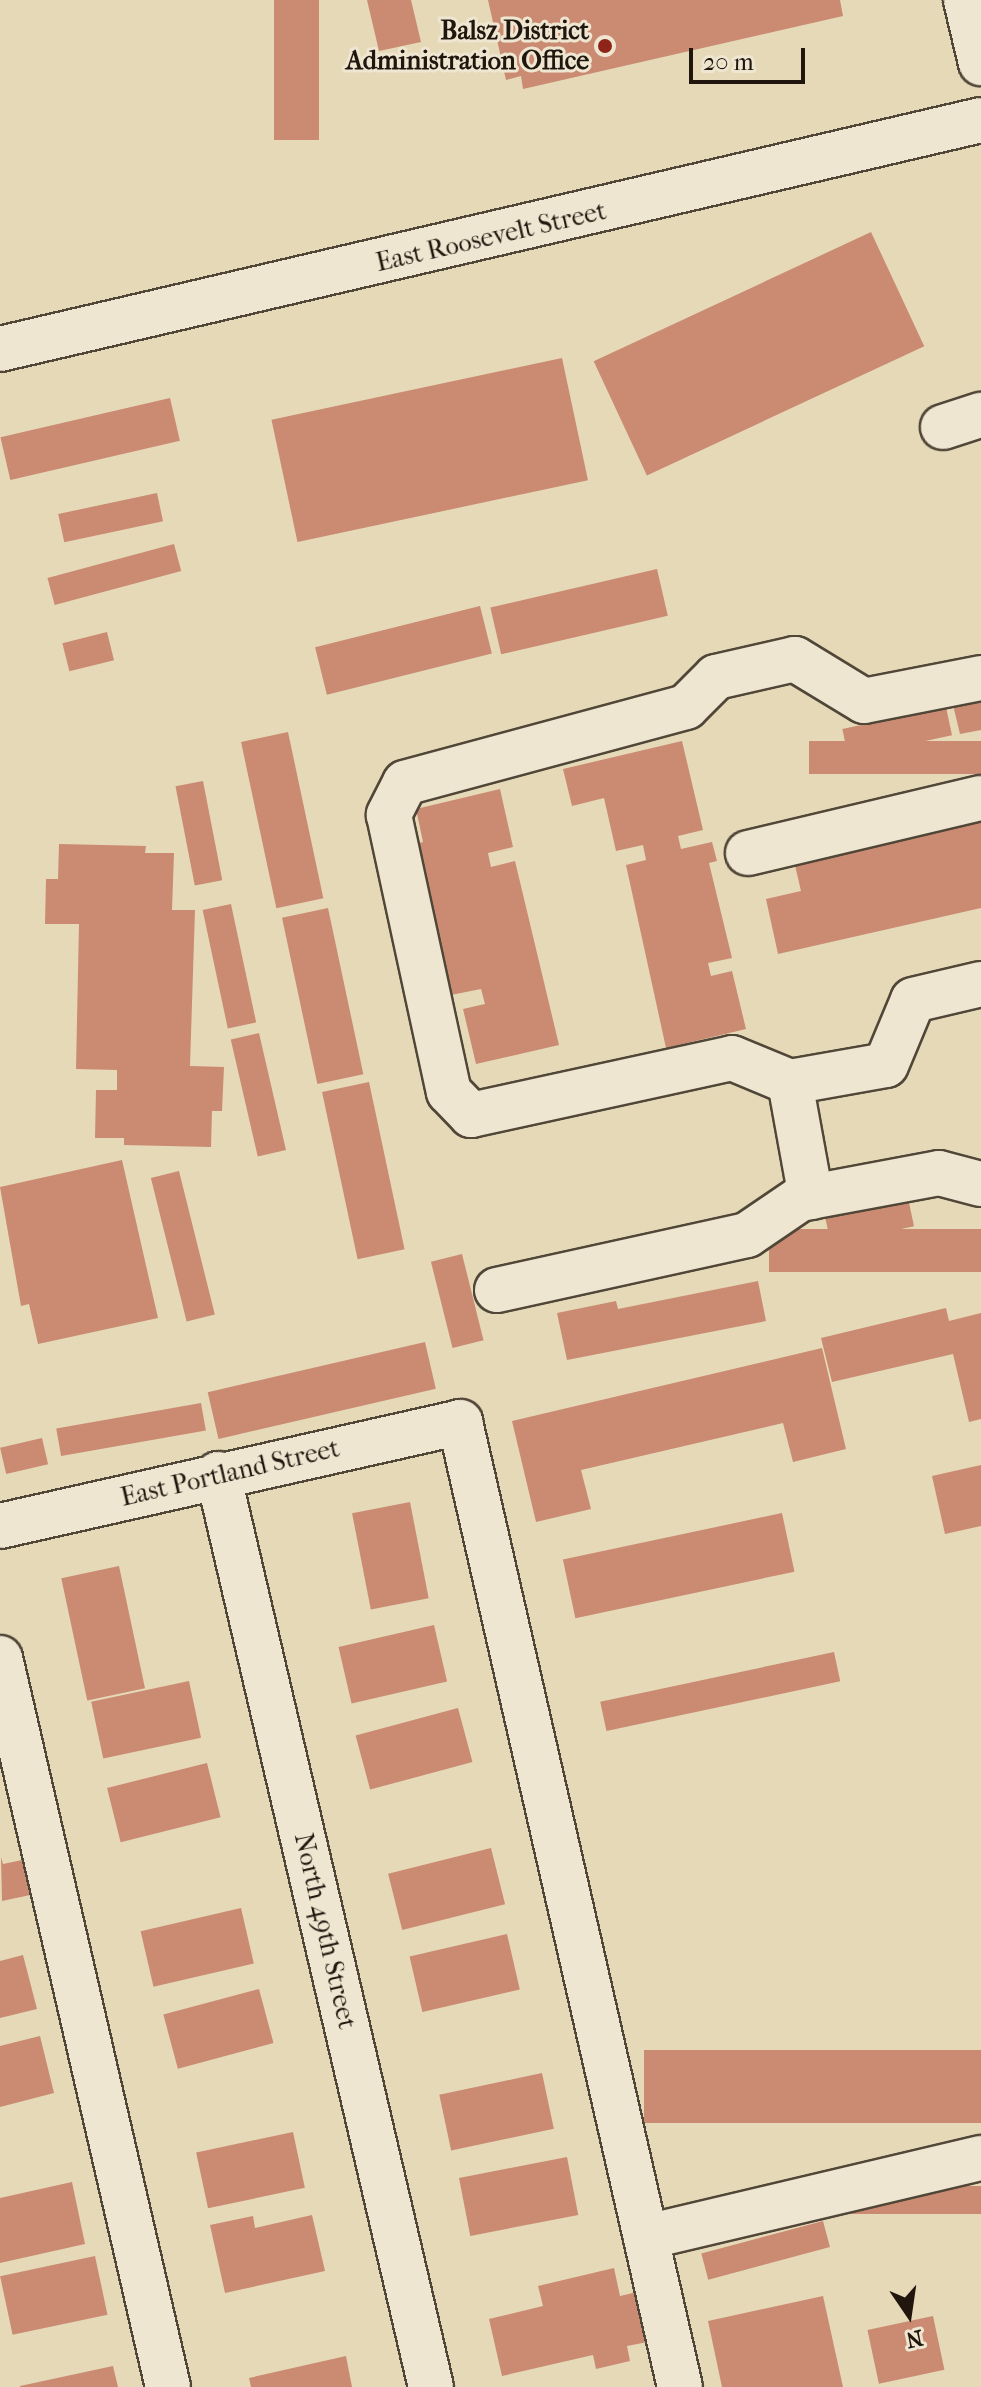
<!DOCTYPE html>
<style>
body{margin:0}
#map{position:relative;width:981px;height:2387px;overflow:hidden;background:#e5d9b8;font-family:"IM FELL French Canon",serif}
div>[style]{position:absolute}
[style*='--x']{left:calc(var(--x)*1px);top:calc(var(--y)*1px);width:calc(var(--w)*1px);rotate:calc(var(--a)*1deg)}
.building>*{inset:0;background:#ca8b72;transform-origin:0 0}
.roads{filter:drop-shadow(2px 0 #514738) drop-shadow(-2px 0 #514738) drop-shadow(0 2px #514738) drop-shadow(0 -2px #514738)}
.minor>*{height:44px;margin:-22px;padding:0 22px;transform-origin:22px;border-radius:22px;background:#eee6d1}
.dots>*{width:22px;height:22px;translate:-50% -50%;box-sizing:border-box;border:4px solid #eee6d1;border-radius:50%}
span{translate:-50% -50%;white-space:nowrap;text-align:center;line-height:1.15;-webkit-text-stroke:6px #eee6d1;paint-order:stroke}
.poi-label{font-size:26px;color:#20160d;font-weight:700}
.right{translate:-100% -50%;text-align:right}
.street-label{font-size:26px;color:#20160d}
.north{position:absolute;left:869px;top:2275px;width:80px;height:80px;-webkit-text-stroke:6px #eee6d1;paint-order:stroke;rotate:167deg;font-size:22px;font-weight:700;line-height:32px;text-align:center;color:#20160d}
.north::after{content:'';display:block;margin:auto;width:28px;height:36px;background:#20160d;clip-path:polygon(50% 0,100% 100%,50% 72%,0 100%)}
.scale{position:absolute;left:689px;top:48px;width:116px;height:36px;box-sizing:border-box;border:4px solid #20160d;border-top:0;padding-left:10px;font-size:24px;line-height:28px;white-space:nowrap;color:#20160d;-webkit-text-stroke:6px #eee6d1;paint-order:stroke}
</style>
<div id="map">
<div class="building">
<i style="left:274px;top:0;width:45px;height:140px"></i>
<i style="clip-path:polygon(367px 0,411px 0,421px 42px,379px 51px)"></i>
<i style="clip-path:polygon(488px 0,840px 0,843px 16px,523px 89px,521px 76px,506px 80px)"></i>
<i style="left:871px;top:232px;width:126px;height:306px;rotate:65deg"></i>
<i style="left:562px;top:358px;width:125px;height:297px;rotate:78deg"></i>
<i style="left:170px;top:398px;width:44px;height:174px;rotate:77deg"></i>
<i style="left:157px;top:493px;width:29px;height:101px;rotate:78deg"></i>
<i style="left:174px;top:544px;width:28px;height:131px;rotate:75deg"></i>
<i style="left:657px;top:569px;width:48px;height:171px;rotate:77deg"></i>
<i style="left:480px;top:606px;width:49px;height:170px;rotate:76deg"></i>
<i style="left:107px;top:632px;width:29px;height:46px;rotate:76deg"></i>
<i style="clip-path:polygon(981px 699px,981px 730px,960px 734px,953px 705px)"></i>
<i style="left:946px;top:707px;width:29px;height:106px;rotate:78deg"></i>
<i style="left:288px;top:732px;width:170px;height:48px;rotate:78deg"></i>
<i style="clip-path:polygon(682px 741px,703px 830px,678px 836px,681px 849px,712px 842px,717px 861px,709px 863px,732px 958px,708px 963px,711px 976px,732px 971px,746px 1029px,666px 1048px,626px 865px,646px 860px,643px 845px,616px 851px,604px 798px,572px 806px,563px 769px)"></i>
<i style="left:981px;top:741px;width:33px;height:172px;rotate:90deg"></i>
<i style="left:203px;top:781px;width:101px;height:28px;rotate:79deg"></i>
<i style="clip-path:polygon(500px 789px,513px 847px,488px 853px,491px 867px,515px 861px,559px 1045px,476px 1064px,463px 1009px,485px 1004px,481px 989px,451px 995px,415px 844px,423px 842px,416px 809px)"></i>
<i style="clip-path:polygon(981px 819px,981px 908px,778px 954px,766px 899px,801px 891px,794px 861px)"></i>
<i style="clip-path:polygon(59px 844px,146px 846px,145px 853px,174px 853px,172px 910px,195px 910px,190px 1066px,224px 1067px,222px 1111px,212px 1111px,211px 1147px,124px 1145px,124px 1138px,95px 1138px,96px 1090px,117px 1090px,117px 1070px,76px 1069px,79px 924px,45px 924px,46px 879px,58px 879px)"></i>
<i style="left:231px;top:904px;width:121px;height:29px;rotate:78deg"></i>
<i style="left:328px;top:908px;width:170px;height:47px;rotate:78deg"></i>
<i style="left:259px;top:1033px;width:120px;height:29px;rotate:77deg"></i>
<i style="left:369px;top:1082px;width:171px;height:48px;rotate:78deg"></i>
<i style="clip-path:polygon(122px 1160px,158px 1318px,38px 1344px,29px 1304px,21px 1306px,0 1187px)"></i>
<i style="left:179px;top:1171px;width:148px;height:29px;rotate:76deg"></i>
<i style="left:908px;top:1198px;width:29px;height:85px;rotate:78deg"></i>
<i style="left:981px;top:1229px;width:43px;height:212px;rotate:90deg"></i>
<i style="left:462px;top:1254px;width:89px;height:32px;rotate:76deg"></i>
<i style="clip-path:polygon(758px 1281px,766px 1321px,567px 1360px,557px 1313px,616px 1301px,618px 1309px)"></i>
<i style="clip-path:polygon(946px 1308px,949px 1321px,981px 1313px,981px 1419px,969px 1422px,953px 1354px,832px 1382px,821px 1338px)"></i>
<i style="left:425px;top:1342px;width:48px;height:223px;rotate:77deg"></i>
<i style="clip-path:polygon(822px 1348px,846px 1449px,793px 1462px,783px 1423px,581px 1470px,591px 1509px,536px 1522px,512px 1421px)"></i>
<i style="left:201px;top:1403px;width:28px;height:147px;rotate:80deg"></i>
<i style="left:42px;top:1438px;width:27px;height:43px;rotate:77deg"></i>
<i style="clip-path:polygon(981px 1465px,981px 1526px,945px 1534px,932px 1476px)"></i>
<i style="left:410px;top:1502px;width:98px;height:59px;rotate:79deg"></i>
<i style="left:782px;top:1513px;width:60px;height:224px;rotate:78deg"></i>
<i style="left:119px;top:1566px;width:125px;height:59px;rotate:78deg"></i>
<i style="left:434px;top:1625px;width:58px;height:98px;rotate:77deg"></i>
<i style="left:834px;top:1652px;width:30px;height:239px;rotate:78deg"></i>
<i style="left:189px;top:1681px;width:58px;height:100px;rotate:78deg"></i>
<i style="left:458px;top:1708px;width:56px;height:106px;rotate:75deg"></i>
<i style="left:207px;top:1763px;width:56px;height:103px;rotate:76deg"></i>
<i style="left:491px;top:1848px;width:58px;height:106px;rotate:76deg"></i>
<i style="clip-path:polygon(1px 1857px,3px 1864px,27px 1859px,35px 1894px,2px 1901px)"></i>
<i style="left:241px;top:1908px;width:57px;height:103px;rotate:77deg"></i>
<i style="left:507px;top:1934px;width:57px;height:100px;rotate:77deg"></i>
<i style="clip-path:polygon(23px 1955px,37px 2009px,0 2018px,0 1961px)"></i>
<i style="left:259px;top:1989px;width:56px;height:99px;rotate:75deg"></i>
<i style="clip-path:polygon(40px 2036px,54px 2093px,0 2107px,0 2046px)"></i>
<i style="left:981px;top:2050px;width:73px;height:337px;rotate:90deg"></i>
<i style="left:542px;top:2073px;width:57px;height:105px;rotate:78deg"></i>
<i style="left:293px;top:2132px;width:57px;height:99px;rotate:78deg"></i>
<i style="left:567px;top:2157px;width:59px;height:110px;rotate:79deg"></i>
<i style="clip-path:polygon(72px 2182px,85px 2244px,0 2263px,0 2198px)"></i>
<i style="left:981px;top:2186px;width:28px;height:130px;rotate:90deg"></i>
<i style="clip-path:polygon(312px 2215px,325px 2271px,225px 2293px,210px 2225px,253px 2216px,255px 2228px)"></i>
<i style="left:823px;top:2221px;width:27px;height:126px;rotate:75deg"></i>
<i style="left:95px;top:2256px;width:60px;height:97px;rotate:78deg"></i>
<i style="clip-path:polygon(614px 2268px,620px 2296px,646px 2290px,658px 2340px,627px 2346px,630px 2361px,596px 2369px,593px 2355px,502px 2376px,489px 2319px,543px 2306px,538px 2286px)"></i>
<i style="clip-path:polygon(823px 2296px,843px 2387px,722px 2387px,708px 2321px)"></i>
<i style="left:933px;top:2316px;width:55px;height:67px;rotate:78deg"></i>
<i style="clip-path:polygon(346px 2356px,352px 2387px,251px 2387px,249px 2378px)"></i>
<i style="clip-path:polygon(113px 2366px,118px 2387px,20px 2387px,20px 2386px)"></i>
</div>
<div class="roads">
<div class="minor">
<i style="--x:966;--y:0;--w:65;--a:76.6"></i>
<i style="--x:0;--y:349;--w:1007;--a:-13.14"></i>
<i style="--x:943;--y:427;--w:40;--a:-18"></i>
<i style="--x:981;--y:678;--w:119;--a:168.9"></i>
<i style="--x:864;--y:701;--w:81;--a:-148.7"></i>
<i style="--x:795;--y:659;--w:81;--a:167.2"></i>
<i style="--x:716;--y:677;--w:42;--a:135"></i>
<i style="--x:686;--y:707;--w:291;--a:164.9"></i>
<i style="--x:405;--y:783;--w:36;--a:117"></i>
<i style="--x:389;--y:815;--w:283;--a:77.8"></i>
<i style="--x:449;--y:1092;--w:32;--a:46"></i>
<i style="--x:471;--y:1115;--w:267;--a:-12.3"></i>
<i style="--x:732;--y:1058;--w:63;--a:22.5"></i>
<i style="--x:790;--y:1082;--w:97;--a:-10"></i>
<i style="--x:886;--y:1065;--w:70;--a:-67.4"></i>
<i style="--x:913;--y:1000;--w:70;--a:-13.2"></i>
<i style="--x:748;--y:853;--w:239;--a:-13.3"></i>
<i style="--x:790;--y:1082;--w:117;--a:79.7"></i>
<i style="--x:497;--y:1290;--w:256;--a:-12.4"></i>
<i style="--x:747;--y:1235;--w:64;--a:-34.2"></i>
<i style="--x:800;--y:1199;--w:141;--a:-10.6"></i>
<i style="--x:939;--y:1173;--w:43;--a:14.7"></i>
<i style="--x:218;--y:1474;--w:938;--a:76.87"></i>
<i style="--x:0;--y:1526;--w:472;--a:-12.7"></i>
<i style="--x:460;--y:1422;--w:990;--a:77.16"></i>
<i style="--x:0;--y:1658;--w:748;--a:77.02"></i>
<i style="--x:646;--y:2237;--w:344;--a:-13.3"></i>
</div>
</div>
<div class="dots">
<i style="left:605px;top:46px;background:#8f2418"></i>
</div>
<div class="poi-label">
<span class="right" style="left:589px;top:46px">Balsz District<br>Administration Office</span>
</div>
<div class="street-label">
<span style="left:491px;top:237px;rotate:-13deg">East Roosevelt Street</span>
<span style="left:230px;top:1473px;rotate:-13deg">East Portland Street</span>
<span style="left:325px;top:1931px;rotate:77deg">North 49th Street</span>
</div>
<div class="north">N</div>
<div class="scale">20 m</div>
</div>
